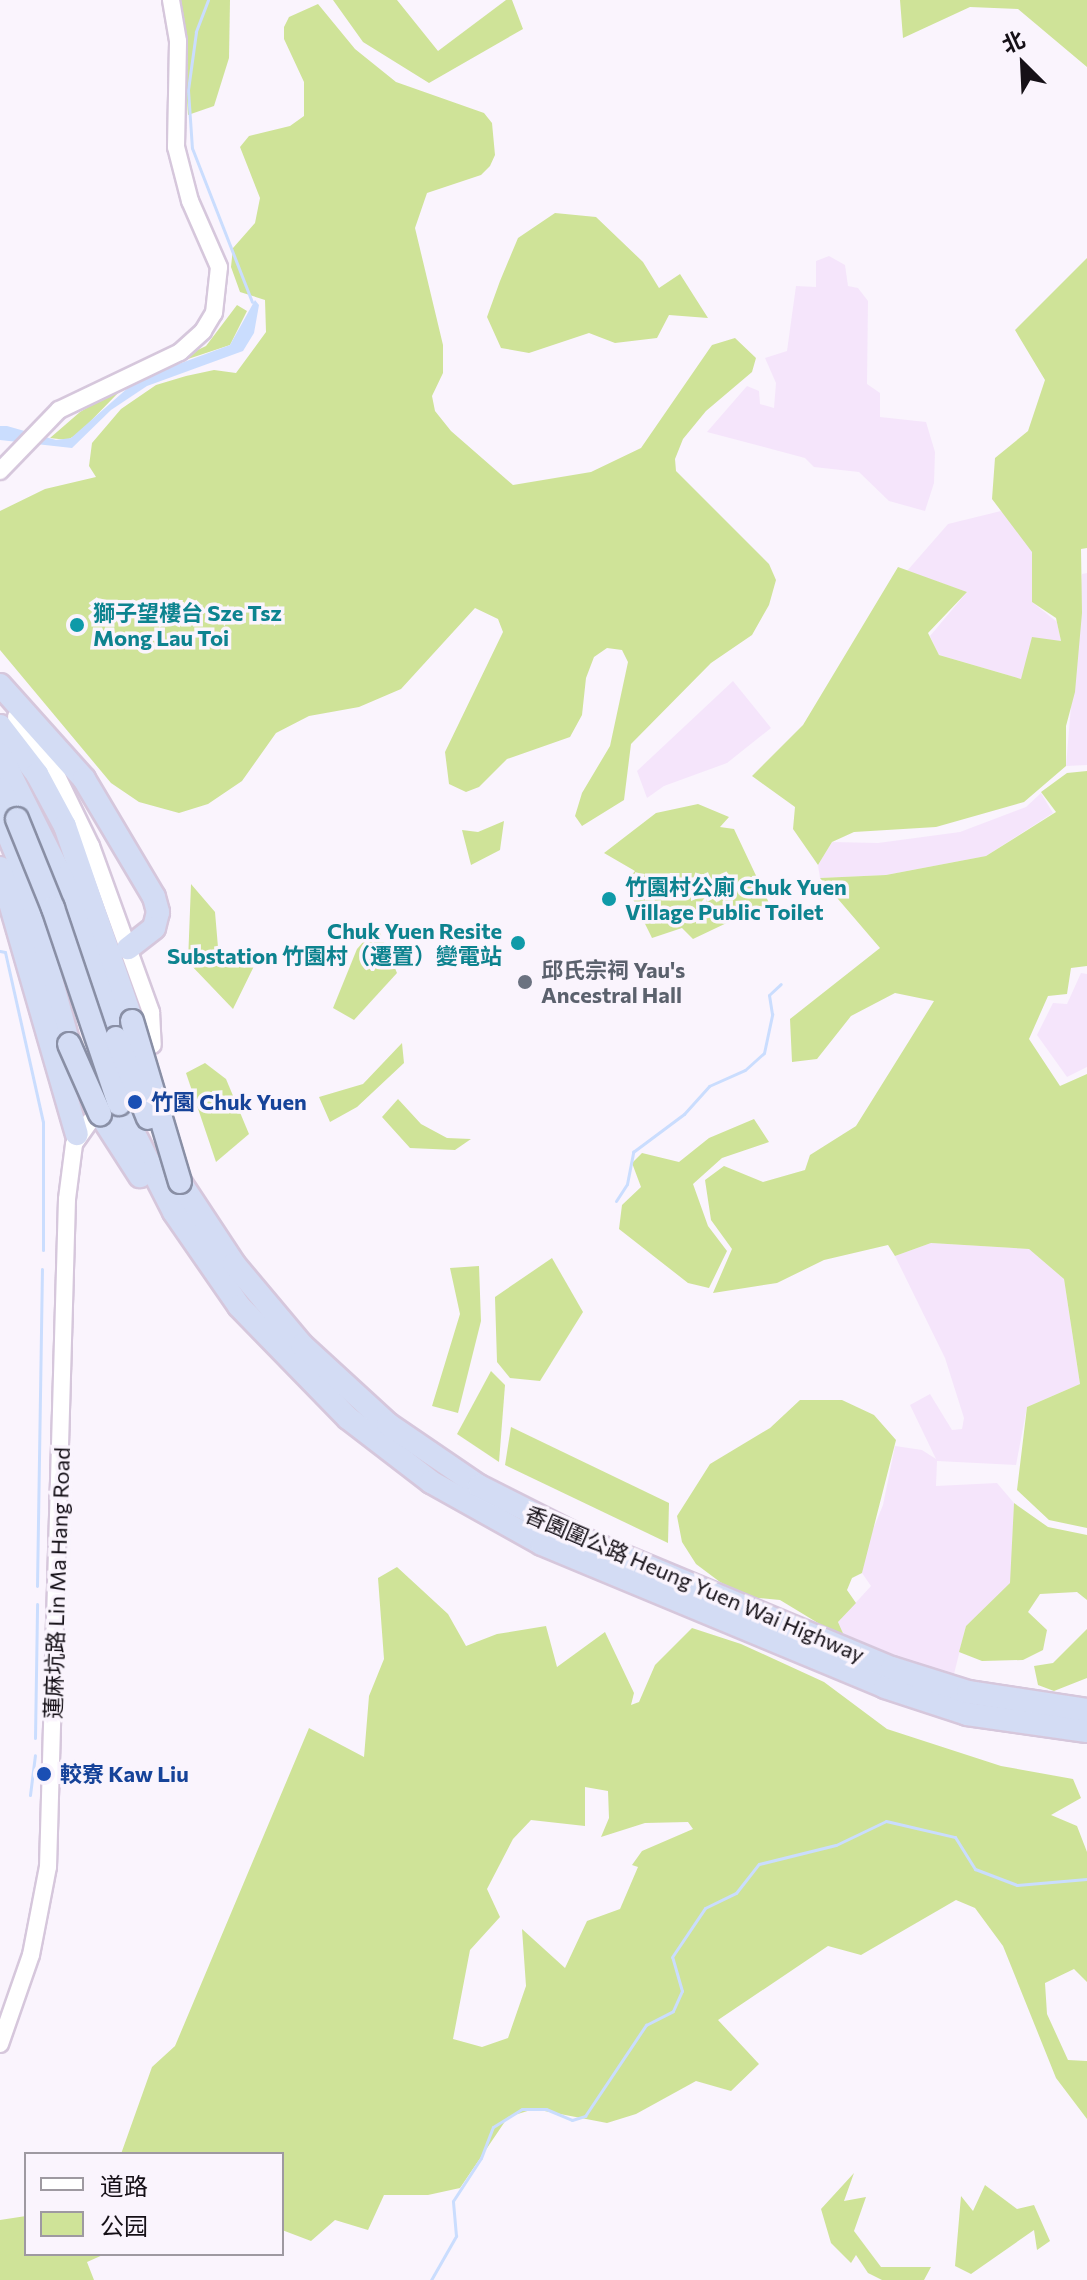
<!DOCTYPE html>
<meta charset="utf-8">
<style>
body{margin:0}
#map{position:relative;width:1087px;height:2280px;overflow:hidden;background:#faf4fd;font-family:Commissioner,"Noto Sans SC",sans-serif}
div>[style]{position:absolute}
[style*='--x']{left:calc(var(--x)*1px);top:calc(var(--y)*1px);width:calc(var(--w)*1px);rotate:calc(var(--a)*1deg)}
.built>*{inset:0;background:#f5e5fb}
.green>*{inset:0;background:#cfe398}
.water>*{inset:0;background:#caddfe}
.stream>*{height:3px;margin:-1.5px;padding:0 1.5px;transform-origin:1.5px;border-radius:1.5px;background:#caddfe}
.roads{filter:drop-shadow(2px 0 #d6c7dc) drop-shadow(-2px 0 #d6c7dc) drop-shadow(0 2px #d6c7dc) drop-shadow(0 -2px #d6c7dc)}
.tertiary>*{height:16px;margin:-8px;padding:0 8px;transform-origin:8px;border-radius:8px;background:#fff}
.trunk>*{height:22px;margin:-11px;padding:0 11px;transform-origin:11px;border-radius:11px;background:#d3dcf4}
.bridges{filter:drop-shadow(2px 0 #898fa5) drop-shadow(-2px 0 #898fa5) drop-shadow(0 2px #898fa5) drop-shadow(0 -2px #898fa5)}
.trunk-bridge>*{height:22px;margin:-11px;padding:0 11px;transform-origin:11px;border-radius:11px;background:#d3dcf4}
.dots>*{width:22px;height:22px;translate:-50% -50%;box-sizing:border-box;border:4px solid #faf4fd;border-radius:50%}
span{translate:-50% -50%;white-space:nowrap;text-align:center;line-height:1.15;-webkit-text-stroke:7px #faf4fd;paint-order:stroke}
.culture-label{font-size:22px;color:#0d838f;font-weight:700}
.left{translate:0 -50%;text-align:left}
.right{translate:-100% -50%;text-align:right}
.worship-label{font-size:22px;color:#5b616d;font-weight:700}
.transit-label{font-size:22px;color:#164399;font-weight:700}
.street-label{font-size:22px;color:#151017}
.legend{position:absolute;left:24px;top:2152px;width:260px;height:104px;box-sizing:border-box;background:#faf4fd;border:2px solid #9e99a1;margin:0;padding:10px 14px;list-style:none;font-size:24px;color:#151017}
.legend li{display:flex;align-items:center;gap:16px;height:40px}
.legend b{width:40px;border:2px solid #9e99a1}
.north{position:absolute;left:983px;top:24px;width:80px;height:80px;-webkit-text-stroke:6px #faf4fd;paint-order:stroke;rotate:336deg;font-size:22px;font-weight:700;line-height:32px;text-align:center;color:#151017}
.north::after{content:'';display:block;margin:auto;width:28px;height:36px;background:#151017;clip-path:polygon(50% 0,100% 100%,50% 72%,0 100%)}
</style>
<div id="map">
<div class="built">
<i style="clip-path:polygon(829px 256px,845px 265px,848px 286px,858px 288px,868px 301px,867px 384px,880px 393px,880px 417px,926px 422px,935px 452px,934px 483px,925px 511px,889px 501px,859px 472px,814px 467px,805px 458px,707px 432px,747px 386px,759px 391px,760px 404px,774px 408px,776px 383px,765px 358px,787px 351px,796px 286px,816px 287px,816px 261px)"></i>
<i style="clip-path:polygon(1001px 511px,1038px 551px,1032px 602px,1057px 622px,1061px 641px,1021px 679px,939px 655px,930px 636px,967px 592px,907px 571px,948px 524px)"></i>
<i style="clip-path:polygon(1087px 573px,1087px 765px,1066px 766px,1082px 574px)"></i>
<i style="clip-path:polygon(733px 681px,771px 728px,727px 763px,664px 786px,647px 798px,637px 771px)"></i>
<i style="clip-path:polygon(1041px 793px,1053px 813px,986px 856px,886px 875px,820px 878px,818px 865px,832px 842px,878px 843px,960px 832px,1026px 807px)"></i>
<i style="clip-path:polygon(1081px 973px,1087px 974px,1087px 1067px,1067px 1077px,1037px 1035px,1053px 1003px,1067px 1004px)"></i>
<i style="clip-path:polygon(931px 1243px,1029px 1249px,1064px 1279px,1080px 1384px,1027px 1407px,1016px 1465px,937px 1461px,936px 1486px,997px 1483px,1014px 1503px,1011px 1583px,966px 1626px,954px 1674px,846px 1640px,838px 1622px,871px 1586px,862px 1573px,867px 1544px,883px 1505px,895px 1446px,922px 1450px,936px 1459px,910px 1405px,930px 1394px,952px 1430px,962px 1429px,964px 1418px,945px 1358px,895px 1256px)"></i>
</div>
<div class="green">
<i style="clip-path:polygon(180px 0,230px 0,229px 58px,214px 106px,188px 115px)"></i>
<i style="clip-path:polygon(333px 0,397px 0,438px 51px,506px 0,512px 0,523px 29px,429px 83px,363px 42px)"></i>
<i style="clip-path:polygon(900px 0,1087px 0,1087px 67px,1018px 9px,970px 7px,903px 38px)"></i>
<i style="clip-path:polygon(318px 4px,355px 49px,396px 82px,484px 113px,492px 123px,495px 155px,490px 166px,481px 175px,427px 193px,415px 228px,443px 345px,443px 373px,432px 396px,435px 411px,451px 431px,513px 485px,591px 472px,641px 448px,712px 345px,735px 338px,756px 358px,752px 372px,706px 411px,683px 439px,675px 459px,676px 471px,769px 564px,776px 580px,769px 605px,752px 635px,711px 663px,631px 744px,624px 800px,582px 826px,575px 816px,582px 793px,610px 746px,628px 662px,622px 650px,607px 648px,594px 657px,586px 678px,582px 715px,570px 737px,507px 759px,479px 787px,466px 792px,449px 784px,445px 752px,503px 632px,498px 619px,475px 608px,401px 689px,359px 707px,309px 716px,276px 733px,242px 781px,208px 804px,179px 813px,139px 802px,111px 783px,0 650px,0 511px,45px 489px,96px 477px,89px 466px,92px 443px,121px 409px,156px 385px,186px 376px,214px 370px,236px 373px,266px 332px,265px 300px,240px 292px,231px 267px,233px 248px,255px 223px,260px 198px,240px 147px,249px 136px,290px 126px,304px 116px,304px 82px,284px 39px,284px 27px,289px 17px)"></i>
<i style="clip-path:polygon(555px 213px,596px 217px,643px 262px,659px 288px,680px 274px,708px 318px,669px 315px,657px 338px,615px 343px,589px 333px,529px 353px,501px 348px,487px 317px,500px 281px,518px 238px)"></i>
<i style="clip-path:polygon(1087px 258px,1087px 548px,1081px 549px,1082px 613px,1075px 692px,1066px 726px,1066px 766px,1024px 802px,936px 827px,854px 832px,832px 842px,818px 865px,793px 829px,795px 807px,752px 776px,803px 725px,898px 567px,967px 592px,928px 633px,939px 655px,1021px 679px,1032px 637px,1061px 641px,1056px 618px,1032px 602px,1032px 552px,992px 499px,995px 458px,1028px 431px,1045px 380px,1015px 330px)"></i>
<i style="clip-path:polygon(237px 305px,247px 311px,230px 345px,161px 368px,119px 392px,78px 434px,67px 440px,50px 438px,80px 412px,125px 385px,206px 346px)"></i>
<i style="clip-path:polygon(1087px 771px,1087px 966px,1071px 968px,1067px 994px,1048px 996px,1029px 1039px,1060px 1086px,1087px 1074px,1087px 1528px,1049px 1520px,1017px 1490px,1027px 1407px,1080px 1384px,1064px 1279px,1029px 1249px,931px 1243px,895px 1256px,888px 1245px,824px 1260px,777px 1283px,713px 1293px,732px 1249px,711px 1220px,705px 1180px,724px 1166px,763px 1182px,805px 1170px,810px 1155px,856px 1126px,934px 1001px,895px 993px,851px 1016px,817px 1059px,792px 1062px,790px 1019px,880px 948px,820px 878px,886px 875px,986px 856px,1056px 812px,1041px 792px,1067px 773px)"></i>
<i style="clip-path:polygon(698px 804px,729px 817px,720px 827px,734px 829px,769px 903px,693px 939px,682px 928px,652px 938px,625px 883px,635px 871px,604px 853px,656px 813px)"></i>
<i style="clip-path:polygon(504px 821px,500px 850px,471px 865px,462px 830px,478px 832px)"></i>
<i style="clip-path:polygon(191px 884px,215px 912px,219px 959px,256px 962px,233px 1009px,188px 962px)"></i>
<i style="clip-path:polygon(377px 926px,397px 973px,354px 1020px,333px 1008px,357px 949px)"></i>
<i style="clip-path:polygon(402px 1043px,404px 1063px,357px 1107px,330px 1122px,319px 1097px,363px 1084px)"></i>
<i style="clip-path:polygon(205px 1063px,226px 1079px,249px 1134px,216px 1162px,186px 1073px)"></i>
<i style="clip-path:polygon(398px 1099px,421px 1124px,447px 1138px,471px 1139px,455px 1150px,410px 1148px,382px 1117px)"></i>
<i style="clip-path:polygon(754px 1119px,769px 1142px,722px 1158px,693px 1184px,708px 1226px,727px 1251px,709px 1288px,688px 1283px,619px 1229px,622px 1205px,641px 1187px,632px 1163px,642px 1153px,679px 1162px,709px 1138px)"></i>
<i style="clip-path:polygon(552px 1258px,583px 1312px,540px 1381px,510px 1378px,497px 1362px,495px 1297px)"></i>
<i style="clip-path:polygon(479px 1266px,481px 1321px,458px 1413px,432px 1406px,460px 1314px,450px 1268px)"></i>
<i style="clip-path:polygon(491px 1371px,505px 1385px,499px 1462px,457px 1434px)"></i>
<i style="clip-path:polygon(800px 1400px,842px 1400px,874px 1415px,896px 1440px,862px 1573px,852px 1578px,847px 1590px,856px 1603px,838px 1622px,846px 1640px,780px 1600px,748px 1597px,720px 1582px,696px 1564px,682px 1542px,677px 1516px,710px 1464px,770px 1428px)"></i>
<i style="clip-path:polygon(511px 1427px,669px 1503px,668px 1543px,505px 1465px)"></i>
<i style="clip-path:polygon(1014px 1503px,1048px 1527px,1087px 1535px,1087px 1600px,1077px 1592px,1040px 1594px,1028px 1612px,1047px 1630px,1043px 1650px,1023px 1660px,982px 1661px,959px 1652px,966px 1626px,1010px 1583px)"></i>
<i style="clip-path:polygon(evenodd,397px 1567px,448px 1614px,466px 1646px,497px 1634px,546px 1626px,557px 1667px,605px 1632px,634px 1693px,631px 1705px,639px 1702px,655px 1665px,692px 1628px,741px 1644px,824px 1682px,887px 1729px,1001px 1766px,1073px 1779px,1081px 1798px,1051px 1815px,1077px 1826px,1087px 1852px,1087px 1982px,1074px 1969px,1045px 1983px,1047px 2014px,1068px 2060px,1087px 2061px,1087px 2119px,1056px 2078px,1003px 1946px,975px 1908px,956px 1900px,861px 1955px,828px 1946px,718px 2020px,759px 2064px,731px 2091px,696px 2081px,636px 2114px,607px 2123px,534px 2109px,508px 2117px,460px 2188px,428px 2195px,384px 2195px,368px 2230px,335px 2220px,311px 2241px,282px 2230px,282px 2154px,121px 2154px,152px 2067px,175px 2046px,309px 1728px,364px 1757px,369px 1696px,384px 1659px,378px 1578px,397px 1567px,585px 1787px,608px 1791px,609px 1818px,601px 1837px,645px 1823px,688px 1822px,693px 1829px,642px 1851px,632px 1865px,638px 1867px,620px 1909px,587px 1921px,565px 1968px,522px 1929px,526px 1986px,508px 2038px,482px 2047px,453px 2039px,470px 1950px,500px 1917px,487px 1889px,513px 1839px,531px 1820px,585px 1826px,585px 1787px)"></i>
<i style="clip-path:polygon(1087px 1629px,1087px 1678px,1054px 1691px,1038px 1685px,1034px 1666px,1053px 1663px)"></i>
<i style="clip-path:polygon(854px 2173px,844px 2201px,866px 2197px,854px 2231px,881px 2267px,931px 2267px,924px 2280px,882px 2280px,868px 2273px,856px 2255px,851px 2263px,831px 2243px,821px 2209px)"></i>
<i style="clip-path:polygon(985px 2185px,1017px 2209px,1034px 2205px,1050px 2241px,1037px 2250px,1034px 2230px,971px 2274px,955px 2266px,961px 2196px,973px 2211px)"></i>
<i style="clip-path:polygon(26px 2216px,26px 2254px,105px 2254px,87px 2262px,94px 2280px,0 2280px,0 2220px)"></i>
</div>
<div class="water">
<i style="clip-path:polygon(255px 300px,259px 305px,254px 333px,243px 351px,147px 386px,111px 410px,72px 448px,0 440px,0 426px,7px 426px,56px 440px,71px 438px,138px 379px,230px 345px)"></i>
</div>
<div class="stream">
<i style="--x:208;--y:0;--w:34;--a:111"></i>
<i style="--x:196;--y:32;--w:59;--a:97.9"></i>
<i style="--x:188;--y:90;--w:58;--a:86.1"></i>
<i style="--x:192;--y:148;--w:165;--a:68.7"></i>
<i style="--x:0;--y:951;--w:5;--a:11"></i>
<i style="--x:5;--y:952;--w:174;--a:77.4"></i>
<i style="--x:43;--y:1122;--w:128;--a:90"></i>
<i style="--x:616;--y:1201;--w:20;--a:-57"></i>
<i style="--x:627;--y:1184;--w:33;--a:-79"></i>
<i style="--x:633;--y:1152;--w:64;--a:-36.7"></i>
<i style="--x:684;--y:1114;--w:38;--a:-48"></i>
<i style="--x:709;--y:1086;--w:39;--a:-24"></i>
<i style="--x:745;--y:1070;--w:25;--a:-42"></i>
<i style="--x:764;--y:1053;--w:40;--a:-78"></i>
<i style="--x:772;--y:1014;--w:19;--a:-99"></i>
<i style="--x:769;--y:995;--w:16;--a:-43"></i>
<i style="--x:37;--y:1586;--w:317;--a:-89.1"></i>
<i style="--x:35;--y:1738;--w:134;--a:-89.1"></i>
<i style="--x:30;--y:1795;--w:40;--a:-82.9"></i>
<i style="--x:431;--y:2280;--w:51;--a:-60.4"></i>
<i style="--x:456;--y:2236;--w:35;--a:-95"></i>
<i style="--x:453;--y:2201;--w:51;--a:-56.9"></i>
<i style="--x:481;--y:2158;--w:33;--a:-69"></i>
<i style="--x:493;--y:2127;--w:34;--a:-32"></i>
<i style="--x:522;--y:2109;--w:24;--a:0"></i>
<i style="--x:546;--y:2109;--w:28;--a:23"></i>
<i style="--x:572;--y:2120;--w:14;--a:-17"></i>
<i style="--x:585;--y:2116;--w:110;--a:-56.2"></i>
<i style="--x:646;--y:2025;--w:30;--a:-27"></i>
<i style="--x:673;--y:2011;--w:22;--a:-66"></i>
<i style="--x:682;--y:1991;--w:35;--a:-106"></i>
<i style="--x:672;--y:1957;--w:59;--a:-56"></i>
<i style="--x:705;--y:1908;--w:34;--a:-26"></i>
<i style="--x:736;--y:1893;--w:37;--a:-52"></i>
<i style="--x:759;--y:1864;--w:79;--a:-13.9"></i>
<i style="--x:836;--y:1845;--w:55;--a:-25.6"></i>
<i style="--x:886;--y:1821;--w:71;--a:13.1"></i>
<i style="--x:955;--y:1837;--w:38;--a:58"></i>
<i style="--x:975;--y:1869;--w:45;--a:20.9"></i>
<i style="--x:1017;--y:1885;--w:70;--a:-4.9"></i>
</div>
<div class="roads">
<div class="tertiary">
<i style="--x:0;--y:471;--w:85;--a:-46"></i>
<i style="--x:59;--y:410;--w:134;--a:-25.6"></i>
<i style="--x:180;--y:352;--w:31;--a:-42"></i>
<i style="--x:203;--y:331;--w:21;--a:-59"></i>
<i style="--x:214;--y:313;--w:46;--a:-83.8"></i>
<i style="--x:219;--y:267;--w:72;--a:-113.7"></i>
<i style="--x:190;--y:201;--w:56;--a:-104.5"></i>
<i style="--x:176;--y:147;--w:106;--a:-88.9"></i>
<i style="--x:178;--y:41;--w:42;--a:-99.7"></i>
<i style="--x:16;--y:717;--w:72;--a:55.2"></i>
<i style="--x:57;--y:776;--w:78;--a:64.1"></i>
<i style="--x:91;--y:846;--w:177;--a:70.1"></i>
<i style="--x:151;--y:1012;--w:33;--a:87"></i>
<i style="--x:0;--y:2044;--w:94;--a:-70.8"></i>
<i style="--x:31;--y:1955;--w:90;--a:-79.1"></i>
<i style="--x:48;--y:1867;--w:668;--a:-88.37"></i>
<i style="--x:67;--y:1199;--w:55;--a:-82.7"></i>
<i style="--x:74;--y:1144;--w:28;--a:-55"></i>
</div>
<div class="trunk">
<i style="--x:0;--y:685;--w:126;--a:48.2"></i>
<i style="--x:84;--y:779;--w:137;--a:59.3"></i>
<i style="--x:154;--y:897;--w:16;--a:75"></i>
<i style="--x:158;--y:912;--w:16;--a:104"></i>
<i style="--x:154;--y:928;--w:33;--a:142"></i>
<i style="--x:0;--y:726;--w:61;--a:52.4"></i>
<i style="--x:37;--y:774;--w:59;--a:61.7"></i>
<i style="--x:65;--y:826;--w:206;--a:71"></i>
<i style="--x:0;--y:754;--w:139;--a:63.4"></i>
<i style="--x:62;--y:878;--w:169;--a:71.4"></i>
<i style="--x:0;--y:789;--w:34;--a:60"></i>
<i style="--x:0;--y:815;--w:47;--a:67.3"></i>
<i style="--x:18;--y:858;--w:193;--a:74.7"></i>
<i style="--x:0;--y:868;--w:277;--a:73.9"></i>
<i style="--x:119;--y:1104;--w:121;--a:63"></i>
<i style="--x:174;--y:1212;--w:114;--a:55.3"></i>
<i style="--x:239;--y:1306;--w:156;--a:45.8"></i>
<i style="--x:348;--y:1418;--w:105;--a:37.6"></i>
<i style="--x:431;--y:1482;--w:127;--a:29.2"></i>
<i style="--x:542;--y:1544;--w:372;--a:22.6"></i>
<i style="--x:885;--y:1687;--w:86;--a:18.2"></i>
<i style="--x:967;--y:1714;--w:121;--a:8.1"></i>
<i style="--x:100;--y:1114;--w:74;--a:57.2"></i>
<i style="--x:180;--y:1182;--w:98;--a:56.6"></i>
<i style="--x:234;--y:1264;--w:106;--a:50"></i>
<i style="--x:302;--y:1345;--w:117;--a:42.6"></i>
<i style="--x:388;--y:1424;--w:110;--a:34.3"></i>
<i style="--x:479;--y:1486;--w:131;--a:26.8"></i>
<i style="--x:596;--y:1545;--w:321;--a:22.6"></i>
<i style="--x:892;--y:1668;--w:80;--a:17.5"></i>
<i style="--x:968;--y:1692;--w:120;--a:8.6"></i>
</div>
</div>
<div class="bridges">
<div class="trunk-bridge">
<i style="--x:17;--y:819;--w:96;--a:68"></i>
<i style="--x:53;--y:908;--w:207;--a:71.4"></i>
<i style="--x:132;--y:1021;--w:168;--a:73.4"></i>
<i style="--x:116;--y:1038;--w:86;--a:68.2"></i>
<i style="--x:69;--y:1044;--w:77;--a:66.1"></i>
</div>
</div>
<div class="dots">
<i style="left:77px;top:625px;background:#0f9aa8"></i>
<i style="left:609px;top:899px;background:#0f9aa8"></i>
<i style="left:518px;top:943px;background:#0f9aa8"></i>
<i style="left:525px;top:982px;background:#6b7280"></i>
<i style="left:135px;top:1102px;background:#1a4fb4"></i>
<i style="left:44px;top:1774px;background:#1a4fb4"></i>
</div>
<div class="culture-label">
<span class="left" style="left:93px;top:625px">獅子望樓台 Sze Tsz<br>Mong Lau Toi</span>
<span class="left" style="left:625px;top:899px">竹園村公廁 Chuk Yuen<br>Village Public Toilet</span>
<span class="right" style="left:502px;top:943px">Chuk Yuen Resite<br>Substation 竹園村（遷置）變電站</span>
</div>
<div class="worship-label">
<span class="left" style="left:541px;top:982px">邱氏宗祠 Yau's<br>Ancestral Hall</span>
</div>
<div class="transit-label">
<span class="left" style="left:151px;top:1102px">竹園 Chuk Yuen</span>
<span class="left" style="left:60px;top:1774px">較寮 Kaw Liu</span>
</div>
<div class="street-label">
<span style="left:57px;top:1583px;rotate:-88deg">蓮麻坑路 Lin Ma Hang Road</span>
<span style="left:695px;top:1584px;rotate:23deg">香園圍公路 Heung Yuen Wai Highway</span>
</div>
<ul class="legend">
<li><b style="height:10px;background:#fff"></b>道路</li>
<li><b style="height:22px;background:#cfe398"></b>公园</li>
</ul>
<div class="north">北</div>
</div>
